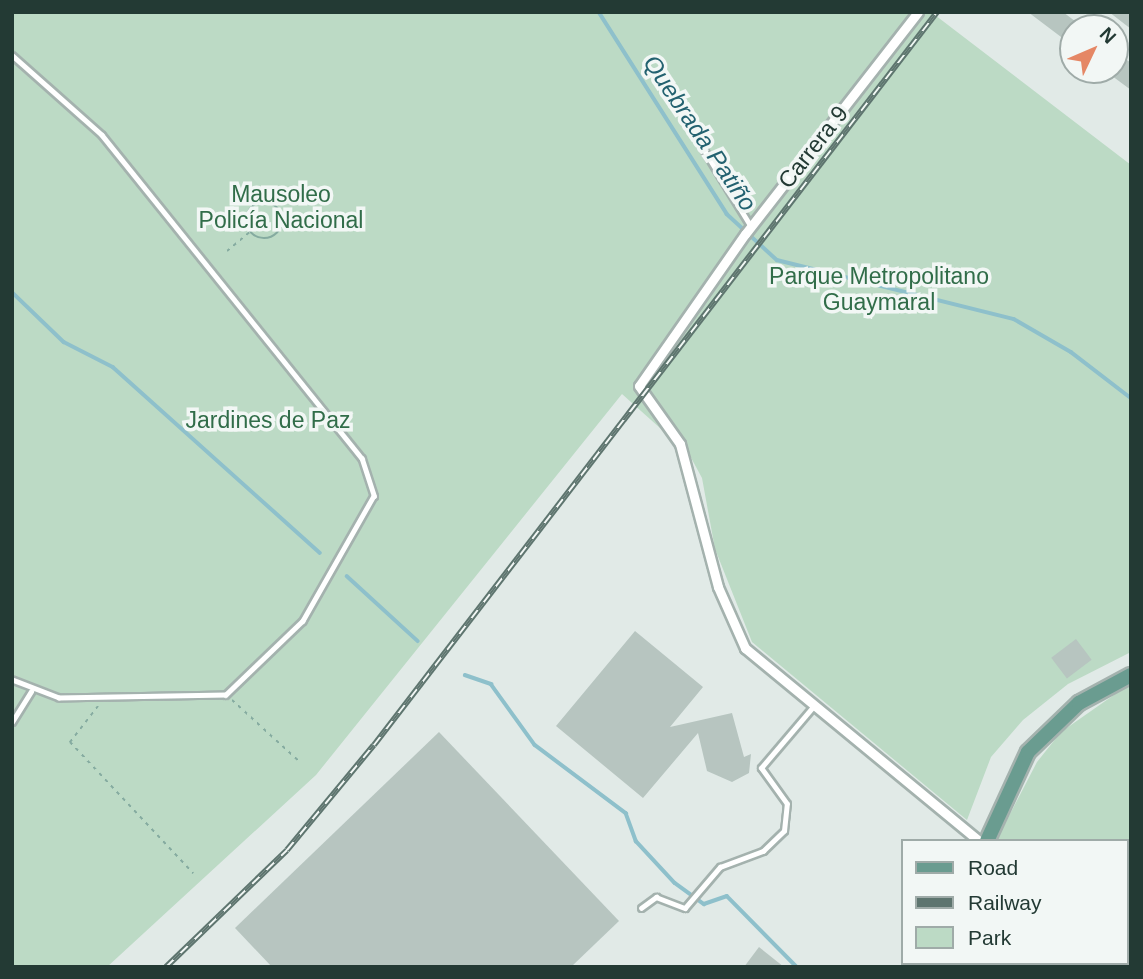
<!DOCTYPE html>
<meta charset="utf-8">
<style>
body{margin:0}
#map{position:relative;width:1143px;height:979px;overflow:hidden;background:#e1eae7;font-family:Arial,sans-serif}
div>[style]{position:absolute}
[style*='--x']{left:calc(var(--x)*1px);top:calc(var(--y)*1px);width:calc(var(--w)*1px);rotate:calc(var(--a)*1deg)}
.green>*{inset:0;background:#bcdac5}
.stream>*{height:3.5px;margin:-1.75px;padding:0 1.75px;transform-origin:1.75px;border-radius:1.75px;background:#8ec0cb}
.building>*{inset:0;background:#b7c5c0;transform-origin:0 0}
.path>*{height:2px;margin-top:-1px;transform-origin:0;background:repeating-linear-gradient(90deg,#85aba0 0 3.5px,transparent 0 8.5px)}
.path>.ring{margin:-1px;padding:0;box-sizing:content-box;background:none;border:2px solid #85aba0;border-radius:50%}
.roads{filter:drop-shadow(2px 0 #a4b2ae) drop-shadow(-2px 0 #a4b2ae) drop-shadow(0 2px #a4b2ae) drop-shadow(0 -2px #a4b2ae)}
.service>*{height:4.5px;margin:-2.25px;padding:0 2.25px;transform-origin:2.25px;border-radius:2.25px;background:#fff}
.minor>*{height:9px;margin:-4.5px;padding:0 4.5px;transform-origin:4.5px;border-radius:4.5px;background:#fff}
.primary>*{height:14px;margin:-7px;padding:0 7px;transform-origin:7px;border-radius:7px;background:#6a9c90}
.rail>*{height:6px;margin-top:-3px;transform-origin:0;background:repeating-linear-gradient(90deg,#f2f7f5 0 10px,#5e756f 0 20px);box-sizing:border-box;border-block:2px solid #5e756f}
span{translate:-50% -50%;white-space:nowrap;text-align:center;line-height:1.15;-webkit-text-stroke:7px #f2f7f5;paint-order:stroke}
.street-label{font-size:23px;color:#233a34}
.park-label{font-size:23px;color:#316d49}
.water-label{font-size:24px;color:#236270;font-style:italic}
.frame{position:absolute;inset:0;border:14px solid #233a34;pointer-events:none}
.legend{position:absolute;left:901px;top:839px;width:228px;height:126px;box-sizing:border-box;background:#f2f7f5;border:2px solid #9faba8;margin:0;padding:9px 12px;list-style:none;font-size:21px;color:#233a34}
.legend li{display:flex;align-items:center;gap:14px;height:35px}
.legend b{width:35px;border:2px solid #9faba8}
.north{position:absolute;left:1059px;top:14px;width:70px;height:70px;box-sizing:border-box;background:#f2f7f5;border:2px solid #9faba8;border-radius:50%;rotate:46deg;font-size:19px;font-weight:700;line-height:28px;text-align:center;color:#233a34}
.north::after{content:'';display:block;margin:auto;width:24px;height:32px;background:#e58765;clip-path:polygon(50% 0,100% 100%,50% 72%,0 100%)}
</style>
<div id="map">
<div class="green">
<i style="clip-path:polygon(12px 12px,931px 12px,1131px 165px,1131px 652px,1068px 684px,1023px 720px,991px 757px,967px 820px,752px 642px,715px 549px,702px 478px,689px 454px,622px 394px,316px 775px,107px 967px,12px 967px)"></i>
<i style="clip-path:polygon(1131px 683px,1131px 967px,972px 967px,1127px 963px,1127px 841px,996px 841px,1037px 762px,1061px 732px)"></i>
</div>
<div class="stream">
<i style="--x:599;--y:12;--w:239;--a:57.6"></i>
<i style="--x:727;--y:214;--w:68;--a:42.6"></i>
<i style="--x:777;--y:260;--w:244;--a:14"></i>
<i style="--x:1014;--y:319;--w:66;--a:30.1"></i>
<i style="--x:1071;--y:352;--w:76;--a:37.5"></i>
<i style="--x:12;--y:292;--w:72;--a:43.9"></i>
<i style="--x:64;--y:342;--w:55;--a:27"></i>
<i style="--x:113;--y:367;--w:278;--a:41.9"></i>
<i style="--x:347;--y:576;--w:96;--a:42.5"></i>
<i style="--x:465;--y:675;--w:28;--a:19"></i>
<i style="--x:491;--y:684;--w:75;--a:54.2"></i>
<i style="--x:535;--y:745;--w:114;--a:36.8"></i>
<i style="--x:626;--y:813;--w:30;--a:70"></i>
<i style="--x:636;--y:841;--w:57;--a:47.1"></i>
<i style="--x:675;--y:883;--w:36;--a:36"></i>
<i style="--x:704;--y:904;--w:24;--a:-19"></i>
<i style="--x:727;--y:896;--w:100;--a:45.4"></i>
</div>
<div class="building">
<i style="clip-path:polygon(1028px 12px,1063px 12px,1084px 28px,1073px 28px,1073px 46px)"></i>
<i style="clip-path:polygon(1109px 12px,1131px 12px,1131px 29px)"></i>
<i style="clip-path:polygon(1115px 51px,1131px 63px,1131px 90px,1104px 70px,1115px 70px)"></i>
<i style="clip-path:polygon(635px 631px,703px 687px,670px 727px,732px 713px,744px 757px,751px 754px,749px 773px,732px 782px,707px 771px,698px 733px,643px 798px,556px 726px)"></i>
<i style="left:1076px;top:639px;width:26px;height:31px;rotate:53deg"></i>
<i style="clip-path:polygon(439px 732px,619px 921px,571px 967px,272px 967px,235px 928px)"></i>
<i style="clip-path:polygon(759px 947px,784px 967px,744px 967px)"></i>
</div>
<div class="path">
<i class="ring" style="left:246px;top:202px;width:34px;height:34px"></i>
<i style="--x:227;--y:251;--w:30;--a:-40"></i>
<i style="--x:232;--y:700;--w:92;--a:42.4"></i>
<i style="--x:98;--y:706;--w:46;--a:127.9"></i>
<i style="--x:70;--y:742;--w:180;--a:46.8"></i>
</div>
<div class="roads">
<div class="service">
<i style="--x:12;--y:55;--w:120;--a:41.6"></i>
<i style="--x:102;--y:135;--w:415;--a:51.2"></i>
<i style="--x:362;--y:458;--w:40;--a:72"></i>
<i style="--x:374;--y:496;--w:144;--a:119.6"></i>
<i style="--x:303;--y:621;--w:107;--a:136.1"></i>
<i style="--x:226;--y:695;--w:167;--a:179"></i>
<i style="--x:59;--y:698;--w:50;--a:-159"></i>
<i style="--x:689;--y:125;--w:119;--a:58.5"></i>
<i style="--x:12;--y:722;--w:36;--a:-58"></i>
<i style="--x:641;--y:908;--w:19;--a:-36"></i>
<i style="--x:656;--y:897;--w:31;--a:21"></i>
<i style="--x:685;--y:908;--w:54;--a:-49.5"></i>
<i style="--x:720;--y:867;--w:46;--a:-20.4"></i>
<i style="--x:763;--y:851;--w:29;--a:-44"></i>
<i style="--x:784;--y:831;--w:27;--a:-84"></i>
<i style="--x:787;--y:804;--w:44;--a:-125.8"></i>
<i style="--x:761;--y:768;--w:80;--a:-49.6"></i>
</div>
<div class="minor">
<i style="--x:918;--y:12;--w:281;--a:127.9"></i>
<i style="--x:745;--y:234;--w:185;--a:124.9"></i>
<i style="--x:639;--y:386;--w:71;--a:54.7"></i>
<i style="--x:680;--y:444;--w:148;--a:75.1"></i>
<i style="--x:718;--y:587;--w:67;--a:66.1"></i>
<i style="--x:745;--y:648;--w:303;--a:39.5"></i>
</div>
<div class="primary">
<i style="--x:987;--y:841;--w:98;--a:-65.3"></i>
<i style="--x:1028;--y:752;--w:71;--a:-43.9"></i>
<i style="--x:1079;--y:703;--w:59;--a:-28.3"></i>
<i style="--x:962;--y:967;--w:4;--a:-76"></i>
</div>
</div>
<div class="rail">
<i style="--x:166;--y:967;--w:168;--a:-44"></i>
<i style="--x:287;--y:850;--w:136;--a:-50.4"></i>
<i style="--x:374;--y:745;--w:924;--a:-52.47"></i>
</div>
<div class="street-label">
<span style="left:813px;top:147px;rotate:-52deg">Carrera 9</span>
</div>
<div class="park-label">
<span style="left:281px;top:207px">Mausoleo<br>Policía Nacional</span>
<span style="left:879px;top:289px">Parque Metropolitano<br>Guaymaral</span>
<span style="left:268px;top:420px">Jardines de Paz</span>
</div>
<div class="water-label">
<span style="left:700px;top:133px;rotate:56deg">Quebrada Patiño</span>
</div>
<div class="frame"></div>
<ul class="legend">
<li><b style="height:9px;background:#6a9c90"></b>Road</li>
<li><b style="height:9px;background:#5e756f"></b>Railway</li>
<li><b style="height:19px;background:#bcdac5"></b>Park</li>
</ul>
<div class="north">N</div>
</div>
